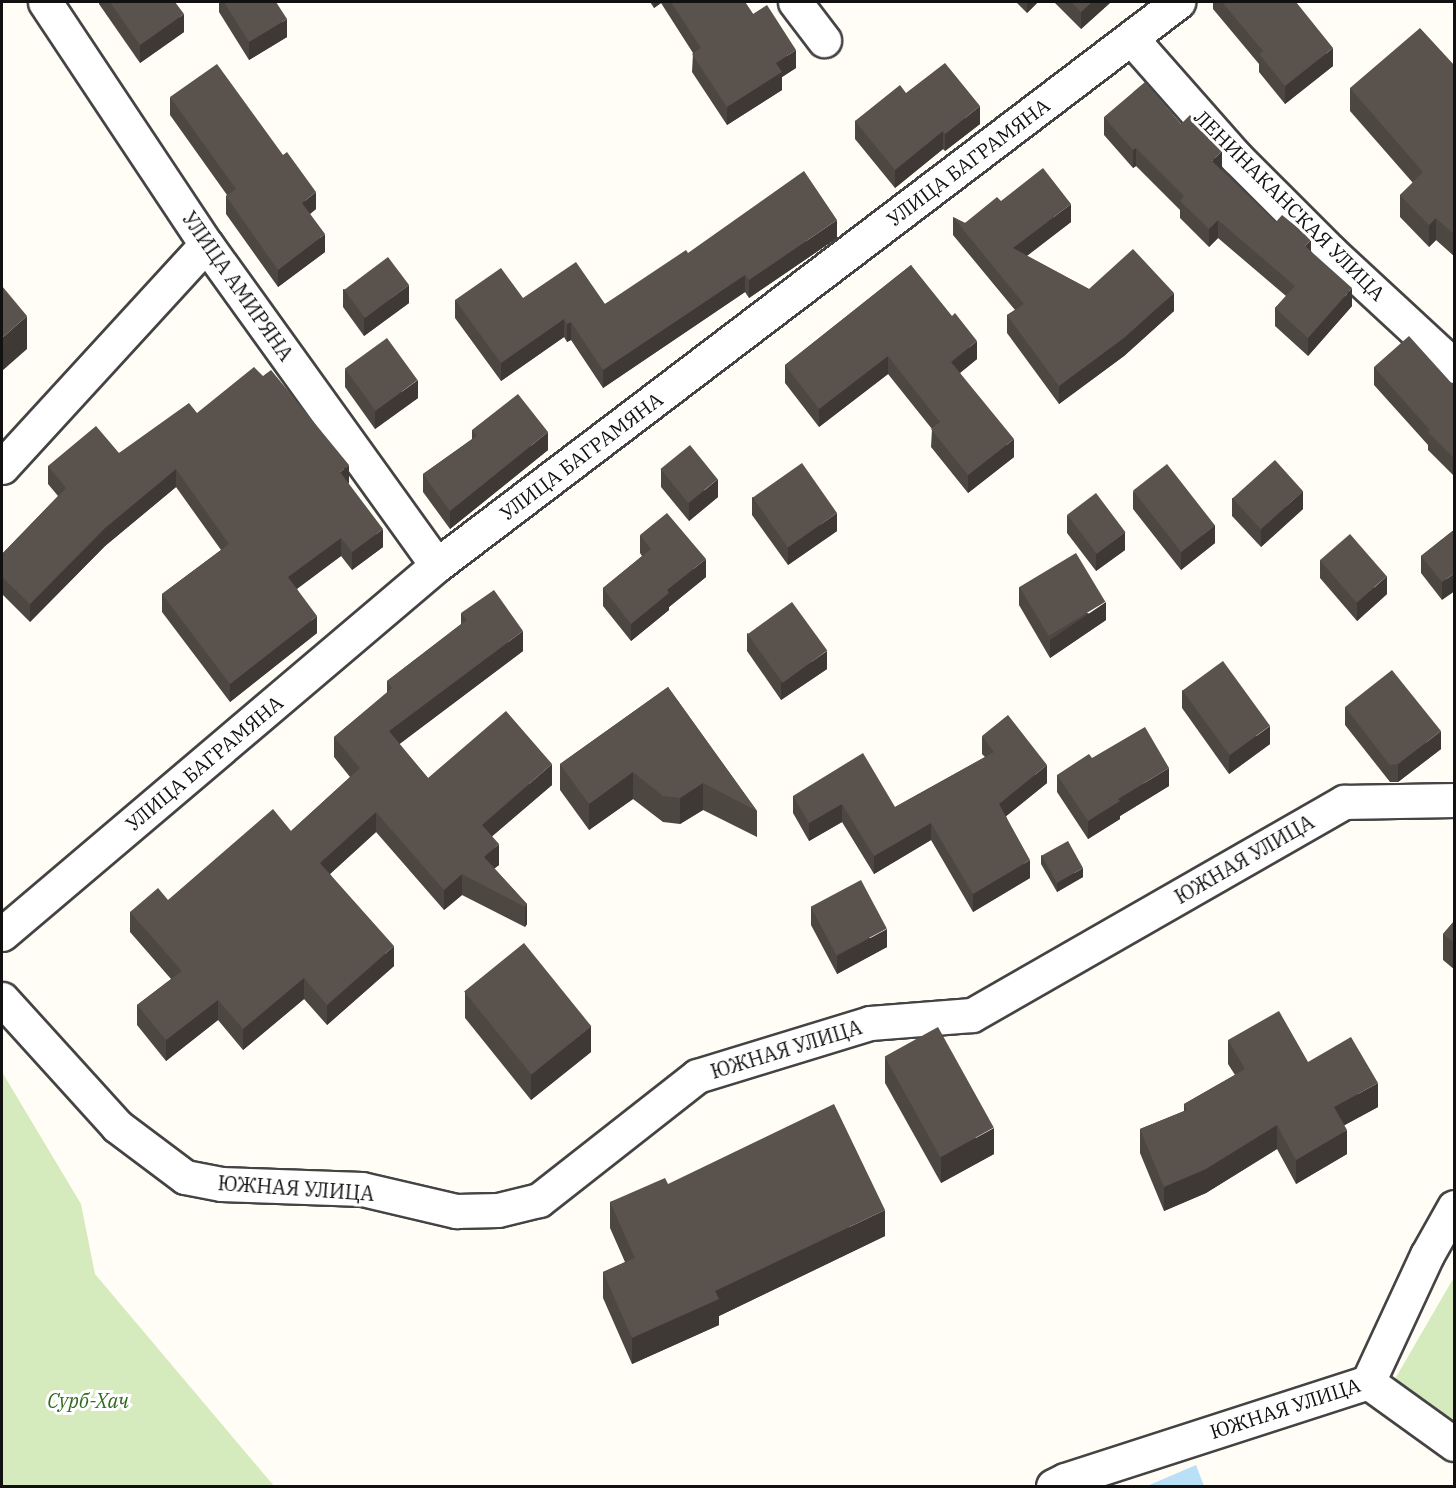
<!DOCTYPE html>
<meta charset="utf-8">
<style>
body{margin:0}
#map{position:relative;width:1456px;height:1488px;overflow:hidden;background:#fffdf5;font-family:"IBM Plex Serif",serif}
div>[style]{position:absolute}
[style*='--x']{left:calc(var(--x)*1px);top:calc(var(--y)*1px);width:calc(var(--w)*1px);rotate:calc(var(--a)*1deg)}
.green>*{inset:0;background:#d5ebbd}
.water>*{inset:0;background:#b9e0f7}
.roads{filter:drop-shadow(2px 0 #444) drop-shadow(-2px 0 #444) drop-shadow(0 2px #444) drop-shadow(0 -2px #444)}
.minor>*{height:33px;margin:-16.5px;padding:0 16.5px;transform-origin:16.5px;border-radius:16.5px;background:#fff}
.wall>*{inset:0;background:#4d4742}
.shaded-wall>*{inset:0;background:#3f3936}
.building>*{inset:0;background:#5a524d;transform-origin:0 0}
span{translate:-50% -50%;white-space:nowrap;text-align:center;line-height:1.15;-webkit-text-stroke:6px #fff;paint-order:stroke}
.street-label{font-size:20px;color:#111}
.park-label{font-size:20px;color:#2f6b1f;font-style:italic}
.frame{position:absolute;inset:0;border:3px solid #111;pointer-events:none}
</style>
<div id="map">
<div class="green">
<i style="clip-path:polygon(2px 1072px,81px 1204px,95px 1274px,274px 1486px,2px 1486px)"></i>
<i style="clip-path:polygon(1453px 1279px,1454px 1280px,1454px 1428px,1392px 1384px)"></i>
</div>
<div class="water">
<i style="clip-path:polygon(1196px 1465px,1204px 1486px,1147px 1486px)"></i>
</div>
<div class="roads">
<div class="minor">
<i style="--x:45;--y:2;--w:291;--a:56.4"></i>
<i style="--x:206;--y:244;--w:395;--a:54.3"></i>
<i style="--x:795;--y:2;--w:48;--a:52.7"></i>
<i style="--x:1131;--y:38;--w:159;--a:48.6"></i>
<i style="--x:1236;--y:157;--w:134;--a:45"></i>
<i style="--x:1331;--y:252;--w:168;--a:42.8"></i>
<i style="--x:2;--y:467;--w:302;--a:-47.5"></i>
<i style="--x:2;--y:934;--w:570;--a:-40.31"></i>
<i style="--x:437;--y:565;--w:931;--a:-37.23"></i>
<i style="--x:2;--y:999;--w:171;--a:47.8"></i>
<i style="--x:117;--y:1126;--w:85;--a:36.9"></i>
<i style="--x:185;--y:1177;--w:37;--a:11"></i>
<i style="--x:221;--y:1184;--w:141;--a:2"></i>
<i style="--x:362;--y:1189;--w:97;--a:13.2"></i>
<i style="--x:456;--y:1211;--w:42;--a:-1.4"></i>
<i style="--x:498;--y:1210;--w:42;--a:-13.7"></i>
<i style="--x:539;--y:1200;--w:201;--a:-38.1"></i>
<i style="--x:697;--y:1076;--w:181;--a:-17"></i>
<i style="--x:870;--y:1023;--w:102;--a:-4.5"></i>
<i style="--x:972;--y:1015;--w:429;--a:-29.8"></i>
<i style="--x:1344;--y:802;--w:110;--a:-1"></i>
<i style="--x:1368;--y:1382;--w:106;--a:35.8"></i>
<i style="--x:1053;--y:1486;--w:13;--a:-27"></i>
<i style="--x:1065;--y:1480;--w:318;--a:-17.9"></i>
<i style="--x:1368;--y:1382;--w:140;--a:-65.1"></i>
<i style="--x:1427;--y:1255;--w:55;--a:-60.6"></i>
</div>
</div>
<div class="wall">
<i style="clip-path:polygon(99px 2px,175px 2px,184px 32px,140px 63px,99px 4px)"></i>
<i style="clip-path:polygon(219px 2px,276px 2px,287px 37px,249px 60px,219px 12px)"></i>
<i style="clip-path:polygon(650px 2px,745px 2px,753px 14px,796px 68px,782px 77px,782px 90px,727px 125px,692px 72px,693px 53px,661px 3px,654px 8px)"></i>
<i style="clip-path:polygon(1016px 2px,1038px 2px,1027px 13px)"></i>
<i style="clip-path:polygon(1054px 2px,1111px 2px,1081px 29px)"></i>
<i style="clip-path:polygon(1213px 2px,1296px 2px,1333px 66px,1285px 104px,1259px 72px,1259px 64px,1213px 9px)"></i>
<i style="clip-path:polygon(1455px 66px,1455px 257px,1436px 240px,1429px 247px,1400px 217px,1400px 195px,1413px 183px,1350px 111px,1350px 88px)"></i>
<i style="clip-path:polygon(906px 93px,980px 124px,945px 151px,943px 149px,895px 188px,855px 139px,855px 121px)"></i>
<i style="clip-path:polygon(170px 97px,316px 209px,310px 214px,325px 252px,278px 287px,226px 214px,226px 196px,227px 195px,170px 115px)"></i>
<i style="clip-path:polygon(1104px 117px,1222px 169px,1276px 222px,1311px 251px,1352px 306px,1308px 356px,1275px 326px,1275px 308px,1286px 296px,1218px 238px,1209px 247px,1180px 218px,1180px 210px,1136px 166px,1133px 168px,1104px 135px)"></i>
<i style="clip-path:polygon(1001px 201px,1071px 222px,1027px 256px,1089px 289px,1174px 311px,1124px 356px,1059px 404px,1007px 333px,1007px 315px,1015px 310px,953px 235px,953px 217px,965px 223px)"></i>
<i style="clip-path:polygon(837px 238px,749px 298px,745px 292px,603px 388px,571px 340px,567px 342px,564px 337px,501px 381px,455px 318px,455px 300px,523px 298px,605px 304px,688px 253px)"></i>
<i style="clip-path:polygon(911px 265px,977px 359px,960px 373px,1014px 457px,968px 493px,931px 447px,932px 429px,888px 374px,819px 427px,785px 383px,785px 365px)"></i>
<i style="clip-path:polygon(343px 289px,409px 303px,364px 336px,343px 307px)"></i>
<i style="clip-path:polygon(1374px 367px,1455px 387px,1455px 477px,1428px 450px,1428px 445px,1374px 385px)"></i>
<i style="clip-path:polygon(345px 369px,418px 398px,375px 429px,345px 387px)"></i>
<i style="clip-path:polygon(197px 413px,349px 483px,348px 483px,383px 547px,352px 570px,341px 556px,297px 589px,317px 633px,230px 702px,162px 612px,162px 594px,221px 550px,176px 487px,105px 546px,30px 622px,2px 594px,2px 554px,58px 496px,48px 484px,48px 466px,119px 453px)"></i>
<i style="clip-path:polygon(472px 430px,548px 450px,450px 529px,423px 492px,423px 474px,472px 439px)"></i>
<i style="clip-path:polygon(661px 469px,718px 497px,689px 521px,661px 487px)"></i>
<i style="clip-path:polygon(1133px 491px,1215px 543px,1181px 570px,1133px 509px)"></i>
<i style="clip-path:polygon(752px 497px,837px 531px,788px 565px,752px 515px)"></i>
<i style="clip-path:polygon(1232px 498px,1303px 509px,1261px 547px,1232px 516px)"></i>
<i style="clip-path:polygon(1067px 515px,1125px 550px,1096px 571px,1067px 533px)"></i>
<i style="clip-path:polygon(1455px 529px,1442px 600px,1421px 573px,1421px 556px)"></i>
<i style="clip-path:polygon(640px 535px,706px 577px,669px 607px,669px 610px,631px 641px,603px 606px,603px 588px,642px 556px,640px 553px)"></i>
<i style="clip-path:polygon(1320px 560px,1387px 594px,1357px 621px,1320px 578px)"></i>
<i style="clip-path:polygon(1019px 587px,1106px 620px,1050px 658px,1019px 605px)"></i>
<i style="clip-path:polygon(461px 613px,523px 651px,399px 744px,428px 778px,552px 785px,492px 836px,499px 865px,494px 868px,527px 904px,527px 924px,525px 927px,462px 895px,444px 910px,376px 832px,330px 874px,394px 966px,327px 1025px,304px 999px,243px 1050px,218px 1020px,166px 1061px,137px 1025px,137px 1005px,171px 979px,130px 932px,130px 912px,168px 900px,291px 831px,350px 777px,334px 757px,334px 737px,387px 693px,387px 681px,461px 624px)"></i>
<i style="clip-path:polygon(747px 633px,827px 669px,781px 700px,747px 651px)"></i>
<i style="clip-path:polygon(668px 687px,757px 811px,757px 837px,703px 810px,680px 824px,663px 822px,633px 799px,589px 830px,560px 790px,560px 764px)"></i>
<i style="clip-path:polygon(1182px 690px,1270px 744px,1229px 774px,1182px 708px)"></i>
<i style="clip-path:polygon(1345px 707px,1441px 749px,1398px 782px,1390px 782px,1345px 725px)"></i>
<i style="clip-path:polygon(982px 736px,1047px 783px,1006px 816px,1030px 878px,973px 912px,931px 840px,874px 874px,842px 822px,809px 841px,793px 813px,793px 796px,895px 807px,985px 757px,982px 754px)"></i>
<i style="clip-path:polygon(1057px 775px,1169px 786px,1120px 816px,1120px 819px,1088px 839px,1057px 792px)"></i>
<i style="clip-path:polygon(1041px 855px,1083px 877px,1057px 892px,1041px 864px)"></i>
<i style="clip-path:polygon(811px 907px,887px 947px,837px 974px,811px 925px)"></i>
<i style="clip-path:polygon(1455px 920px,1455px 970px,1443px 960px,1443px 934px)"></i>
<i style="clip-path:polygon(465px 992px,591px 1052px,531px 1100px,465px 1018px)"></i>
<i style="clip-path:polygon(1228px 1040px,1308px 1062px,1378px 1107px,1344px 1125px,1347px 1154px,1296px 1184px,1277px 1149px,1206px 1193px,1164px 1211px,1140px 1153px,1140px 1129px,1184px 1111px,1184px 1104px,1235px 1075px,1228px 1064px)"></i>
<i style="clip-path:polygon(885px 1057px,994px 1154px,941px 1183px,885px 1083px)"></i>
<i style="clip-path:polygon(668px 1184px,885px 1236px,719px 1316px,719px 1325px,632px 1364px,603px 1298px,603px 1272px,625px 1262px,610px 1228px,610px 1202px)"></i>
</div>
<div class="shaded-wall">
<i style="clip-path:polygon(654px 2px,661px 2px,661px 3px,654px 8px)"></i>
<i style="clip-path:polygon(1027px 2px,1038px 2px,1027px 13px)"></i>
<i style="clip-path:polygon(1092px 2px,1111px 2px,1081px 29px,1081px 12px)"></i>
<i style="clip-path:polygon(184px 14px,184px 32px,140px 63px,140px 45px)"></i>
<i style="clip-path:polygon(287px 19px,287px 37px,249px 60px,249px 42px)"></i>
<i style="clip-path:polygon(1333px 48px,1333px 66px,1285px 104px,1285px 86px)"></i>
<i style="clip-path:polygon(796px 50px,796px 68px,782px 77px,782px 90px,727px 125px,727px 107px,776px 63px)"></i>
<i style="clip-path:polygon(980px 106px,980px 124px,945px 151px,945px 134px)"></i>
<i style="clip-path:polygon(943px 131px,943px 149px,895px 188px,895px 170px)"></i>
<i style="clip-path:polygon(1136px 148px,1136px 166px,1133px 168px,1133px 150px)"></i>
<i style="clip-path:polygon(1222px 151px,1222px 169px,1212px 179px,1212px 161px)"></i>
<i style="clip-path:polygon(316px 192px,316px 209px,302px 220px,302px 203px)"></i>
<i style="clip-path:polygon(1071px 204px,1071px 222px,1013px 266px,1013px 248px)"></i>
<i style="clip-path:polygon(1436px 218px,1436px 240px,1429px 247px,1429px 225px)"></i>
<i style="clip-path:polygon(837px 220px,837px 238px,749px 298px,749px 280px)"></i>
<i style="clip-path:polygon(1218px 220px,1218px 238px,1209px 247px,1209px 229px)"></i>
<i style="clip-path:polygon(325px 234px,325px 252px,278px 287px,278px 270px)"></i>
<i style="clip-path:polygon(1311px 240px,1311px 258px,1305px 246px)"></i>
<i style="clip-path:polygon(745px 275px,745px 292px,603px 388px,603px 370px)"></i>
<i style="clip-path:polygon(409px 285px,409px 303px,364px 336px,364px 318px)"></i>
<i style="clip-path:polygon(1352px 288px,1352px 306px,1308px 356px,1308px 338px)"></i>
<i style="clip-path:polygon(1174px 293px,1174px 311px,1124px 356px,1059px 404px,1059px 386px)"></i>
<i style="clip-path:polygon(27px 316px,27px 349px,2px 371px,2px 338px)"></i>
<i style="clip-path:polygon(564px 319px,564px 337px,501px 381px,501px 363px)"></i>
<i style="clip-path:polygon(571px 322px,571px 340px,567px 342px,567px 324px)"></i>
<i style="clip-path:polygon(977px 341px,977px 359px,951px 380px,951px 362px)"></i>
<i style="clip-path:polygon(888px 356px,888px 374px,819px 427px,819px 409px)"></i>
<i style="clip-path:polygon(418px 380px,418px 398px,375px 429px,375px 411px)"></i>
<i style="clip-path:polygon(548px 432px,548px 450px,450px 529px,450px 511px)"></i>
<i style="clip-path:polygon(1014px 439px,1014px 457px,968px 493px,968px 475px)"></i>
<i style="clip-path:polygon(349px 465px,349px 483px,340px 490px,340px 472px)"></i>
<i style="clip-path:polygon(176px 469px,176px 487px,105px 546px,30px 622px,30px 604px,105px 528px)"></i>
<i style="clip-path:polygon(718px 479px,718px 497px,689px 521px,689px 503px)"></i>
<i style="clip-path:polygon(1303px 491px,1303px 509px,1261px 547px,1261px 529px)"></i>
<i style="clip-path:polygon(837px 513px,837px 531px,788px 565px,788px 547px)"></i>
<i style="clip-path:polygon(1215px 525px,1215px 543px,1181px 570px,1181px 552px)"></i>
<i style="clip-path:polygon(383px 529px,383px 547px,352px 570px,352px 552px)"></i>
<i style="clip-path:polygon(1125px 532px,1125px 550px,1096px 571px,1096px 554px)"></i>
<i style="clip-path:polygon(341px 538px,341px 556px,288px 595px,288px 577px)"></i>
<i style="clip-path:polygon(706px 559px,706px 577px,669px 607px,669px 610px,631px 641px,631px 624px,667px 590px)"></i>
<i style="clip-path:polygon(1455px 573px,1455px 591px,1442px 600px,1442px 582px)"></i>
<i style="clip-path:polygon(1387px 576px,1387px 594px,1357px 621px,1357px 603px)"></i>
<i style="clip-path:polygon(1106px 602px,1106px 620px,1050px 658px,1050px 640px)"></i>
<i style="clip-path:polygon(317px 616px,317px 633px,230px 702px,230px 684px)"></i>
<i style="clip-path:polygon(523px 631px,523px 651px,389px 752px,389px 731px)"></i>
<i style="clip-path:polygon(827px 651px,827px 669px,781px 700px,781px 683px)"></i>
<i style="clip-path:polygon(1270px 726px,1270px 744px,1229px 774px,1229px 756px)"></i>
<i style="clip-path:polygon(1441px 731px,1441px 749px,1398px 782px,1398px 764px)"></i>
<i style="clip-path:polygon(552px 764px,552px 785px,482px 845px,482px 825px)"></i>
<i style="clip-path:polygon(1047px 765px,1047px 783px,999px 822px,999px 804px)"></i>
<i style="clip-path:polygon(1169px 768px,1169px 786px,1120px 816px,1120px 819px,1088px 839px,1088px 821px,1118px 799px)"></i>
<i style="clip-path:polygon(633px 772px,633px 799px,589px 830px,589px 804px)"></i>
<i style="clip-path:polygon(703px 783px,703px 810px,680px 824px,680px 798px)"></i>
<i style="clip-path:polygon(842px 804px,842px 822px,809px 841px,809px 823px)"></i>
<i style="clip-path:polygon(376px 812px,376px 832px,320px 883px,320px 863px)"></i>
<i style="clip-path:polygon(931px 823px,931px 840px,874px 874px,874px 856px)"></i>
<i style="clip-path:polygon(499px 844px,499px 865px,484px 877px,484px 857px)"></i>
<i style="clip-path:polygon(1030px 860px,1030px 878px,973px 912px,973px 894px)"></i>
<i style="clip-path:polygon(1083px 868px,1083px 877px,1057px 892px,1057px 883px)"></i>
<i style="clip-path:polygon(462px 874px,462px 895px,444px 910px,444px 890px)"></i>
<i style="clip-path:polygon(527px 904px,527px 924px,525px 927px,525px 907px)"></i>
<i style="clip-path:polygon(887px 929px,887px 947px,837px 974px,837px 956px)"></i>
<i style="clip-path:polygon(394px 946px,394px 966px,327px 1025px,327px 1005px)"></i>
<i style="clip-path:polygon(304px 978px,304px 999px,243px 1050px,243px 1029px)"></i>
<i style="clip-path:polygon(218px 1000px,218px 1020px,166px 1061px,166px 1040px)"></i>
<i style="clip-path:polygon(591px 1026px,591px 1052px,531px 1100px,531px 1074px)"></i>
<i style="clip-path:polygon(1378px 1083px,1378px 1107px,1334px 1131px,1334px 1107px)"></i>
<i style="clip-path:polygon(1277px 1125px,1277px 1149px,1206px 1193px,1164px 1211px,1164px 1187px)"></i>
<i style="clip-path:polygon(994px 1128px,994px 1154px,941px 1183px,941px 1157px)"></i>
<i style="clip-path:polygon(1347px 1130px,1347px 1154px,1296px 1184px,1296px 1160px)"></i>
<i style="clip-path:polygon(885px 1210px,885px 1236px,719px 1316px,719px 1325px,632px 1364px,632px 1338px,715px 1291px)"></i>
</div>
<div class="building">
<i style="clip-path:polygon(110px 2px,175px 2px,184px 14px,140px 45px)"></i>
<i style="clip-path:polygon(224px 2px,276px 2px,287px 19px,249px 42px)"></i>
<i style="clip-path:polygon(671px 2px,745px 2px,753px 14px,767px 5px,796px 50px,776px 63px,782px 72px,727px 107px,692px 54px,701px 48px)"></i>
<i style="clip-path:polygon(1071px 2px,1092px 2px,1081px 12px)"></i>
<i style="clip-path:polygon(1222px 2px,1296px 2px,1333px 48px,1285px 86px,1259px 54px,1263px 51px)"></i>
<i style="clip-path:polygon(1420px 28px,1455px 66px,1455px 235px,1436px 218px,1429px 225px,1400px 195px,1423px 172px,1350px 88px)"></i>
<i style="clip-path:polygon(945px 63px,980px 106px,945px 134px,943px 131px,895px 170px,855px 121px,900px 85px,906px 93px)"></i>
<i style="clip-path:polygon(217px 64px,283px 155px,287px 152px,316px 192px,302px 203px,325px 234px,278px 270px,226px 196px,236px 189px,170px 97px)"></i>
<i style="clip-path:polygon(1145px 82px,1181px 124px,1190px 115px,1222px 151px,1212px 161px,1276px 222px,1282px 215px,1303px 232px,1311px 240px,1305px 246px,1352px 288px,1308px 338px,1275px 308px,1295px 286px,1218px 220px,1209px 229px,1180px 201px,1184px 196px,1136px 148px,1133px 150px,1104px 117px)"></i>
<i style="clip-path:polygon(1043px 168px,1071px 204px,1013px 248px,1089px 289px,1133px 249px,1174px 293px,1124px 338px,1059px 386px,1007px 315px,1024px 304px,953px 217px,965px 223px,997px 197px,1001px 201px)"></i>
<i style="clip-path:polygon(804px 171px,837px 220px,749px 280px,745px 275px,603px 370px,571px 322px,567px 324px,564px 319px,501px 363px,455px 300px,501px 268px,523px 298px,576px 262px,605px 304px,686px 250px,688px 253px)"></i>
<i style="left:388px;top:257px;width:35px;height:55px;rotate:53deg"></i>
<i style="clip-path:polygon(911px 265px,952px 316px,955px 313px,977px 341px,951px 362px,1014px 439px,968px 475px,931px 429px,940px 422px,888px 356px,819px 409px,785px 365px)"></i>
<i style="clip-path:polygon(2px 286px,27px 316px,2px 338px)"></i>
<i style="clip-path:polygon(1409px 336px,1455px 387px,1455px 459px,1428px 432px,1430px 430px,1374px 367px)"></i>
<i style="left:387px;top:338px;width:52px;height:52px;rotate:54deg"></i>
<i style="clip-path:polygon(254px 367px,263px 376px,271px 370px,349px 465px,340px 472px,383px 529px,352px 552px,341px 538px,288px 577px,317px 616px,230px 684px,162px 594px,229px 544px,176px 469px,105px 528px,30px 604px,2px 577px,2px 554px,66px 488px,48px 466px,96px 426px,119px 453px,189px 403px,197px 413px)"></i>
<i style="clip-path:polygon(518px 394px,548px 432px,450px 511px,423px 474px,477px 436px,472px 430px)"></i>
<i style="left:690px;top:445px;width:44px;height:38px;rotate:51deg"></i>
<i style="left:1275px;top:460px;width:42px;height:57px;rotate:48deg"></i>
<i style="left:802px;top:463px;width:61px;height:60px;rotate:55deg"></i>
<i style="left:1167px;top:464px;width:78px;height:43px;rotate:52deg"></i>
<i style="left:1096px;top:493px;width:49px;height:36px;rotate:53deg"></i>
<i style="clip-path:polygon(667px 513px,706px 559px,667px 590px,669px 593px,631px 624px,603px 588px,651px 549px,640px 535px)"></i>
<i style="clip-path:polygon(1455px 529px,1455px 573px,1442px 582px,1421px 556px)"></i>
<i style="left:1350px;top:534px;width:56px;height:40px;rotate:49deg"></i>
<i style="left:1076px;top:553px;width:57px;height:66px;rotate:59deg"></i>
<i style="clip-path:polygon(494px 590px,523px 631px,389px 731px,428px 778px,506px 711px,552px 764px,482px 825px,499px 844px,484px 857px,527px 904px,525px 907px,462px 874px,444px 890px,376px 812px,320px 863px,394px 946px,327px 1005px,304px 978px,243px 1029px,218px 1000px,166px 1040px,137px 1005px,182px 971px,130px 912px,158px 888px,168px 900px,273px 809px,291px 831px,360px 768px,334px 737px,392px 688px,387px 681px,467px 620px,461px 613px)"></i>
<i style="left:792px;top:602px;width:60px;height:55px;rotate:54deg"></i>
<i style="left:1223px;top:661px;width:80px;height:50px;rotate:54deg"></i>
<i style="clip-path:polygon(1392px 670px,1441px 731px,1398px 764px,1390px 765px,1345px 707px)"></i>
<i style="clip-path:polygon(668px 687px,757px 811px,703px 783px,680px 798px,663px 796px,633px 772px,589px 804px,560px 764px)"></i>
<i style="clip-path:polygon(1008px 715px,1047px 765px,999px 804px,1030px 860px,973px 894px,931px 823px,874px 856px,842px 804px,809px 823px,793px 796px,863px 753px,895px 807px,994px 752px,982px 736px)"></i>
<i style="clip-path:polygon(1145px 727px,1169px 768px,1118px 799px,1120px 801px,1088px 821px,1057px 775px,1089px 754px,1092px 758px)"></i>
<i style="left:1068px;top:841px;width:31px;height:30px;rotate:61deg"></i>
<i style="left:861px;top:880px;width:55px;height:57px;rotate:62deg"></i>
<i style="clip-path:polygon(1455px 920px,1455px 943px,1443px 934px)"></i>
<i style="left:524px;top:943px;width:107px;height:77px;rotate:51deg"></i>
<i style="clip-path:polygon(1279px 1011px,1308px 1062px,1351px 1037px,1378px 1083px,1334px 1107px,1347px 1130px,1296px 1160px,1277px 1125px,1206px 1169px,1164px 1187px,1140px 1129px,1187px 1110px,1184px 1104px,1245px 1069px,1228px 1040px)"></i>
<i style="left:938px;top:1027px;width:115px;height:61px;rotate:61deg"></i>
<i style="clip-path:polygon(834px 1104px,885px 1210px,715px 1291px,719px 1299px,632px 1338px,603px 1272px,635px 1258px,610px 1202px,665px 1178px,668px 1184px)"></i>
</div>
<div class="street-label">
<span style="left:968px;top:162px;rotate:-37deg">УЛИЦА БАГРАМЯНА</span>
<span style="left:1290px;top:205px;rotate:45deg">ЛЕНИНАКАНСКАЯ УЛИЦА</span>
<span style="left:238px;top:286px;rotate:55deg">УЛИЦА АМИРЯНА</span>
<span style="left:581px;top:456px;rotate:-37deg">УЛИЦА БАГРАМЯНА</span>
<span style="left:204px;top:763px;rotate:-40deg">УЛИЦА БАГРАМЯНА</span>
<span style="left:1244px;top:859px;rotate:-30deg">ЮЖНАЯ УЛИЦА</span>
<span style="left:786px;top:1049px;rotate:-17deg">ЮЖНАЯ УЛИЦА</span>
<span style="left:296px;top:1188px;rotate:4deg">ЮЖНАЯ УЛИЦА</span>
<span style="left:1285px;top:1408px;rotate:-18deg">ЮЖНАЯ УЛИЦА</span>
</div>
<div class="park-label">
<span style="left:88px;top:1400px">Сурб-Хач</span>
</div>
<div class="frame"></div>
</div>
